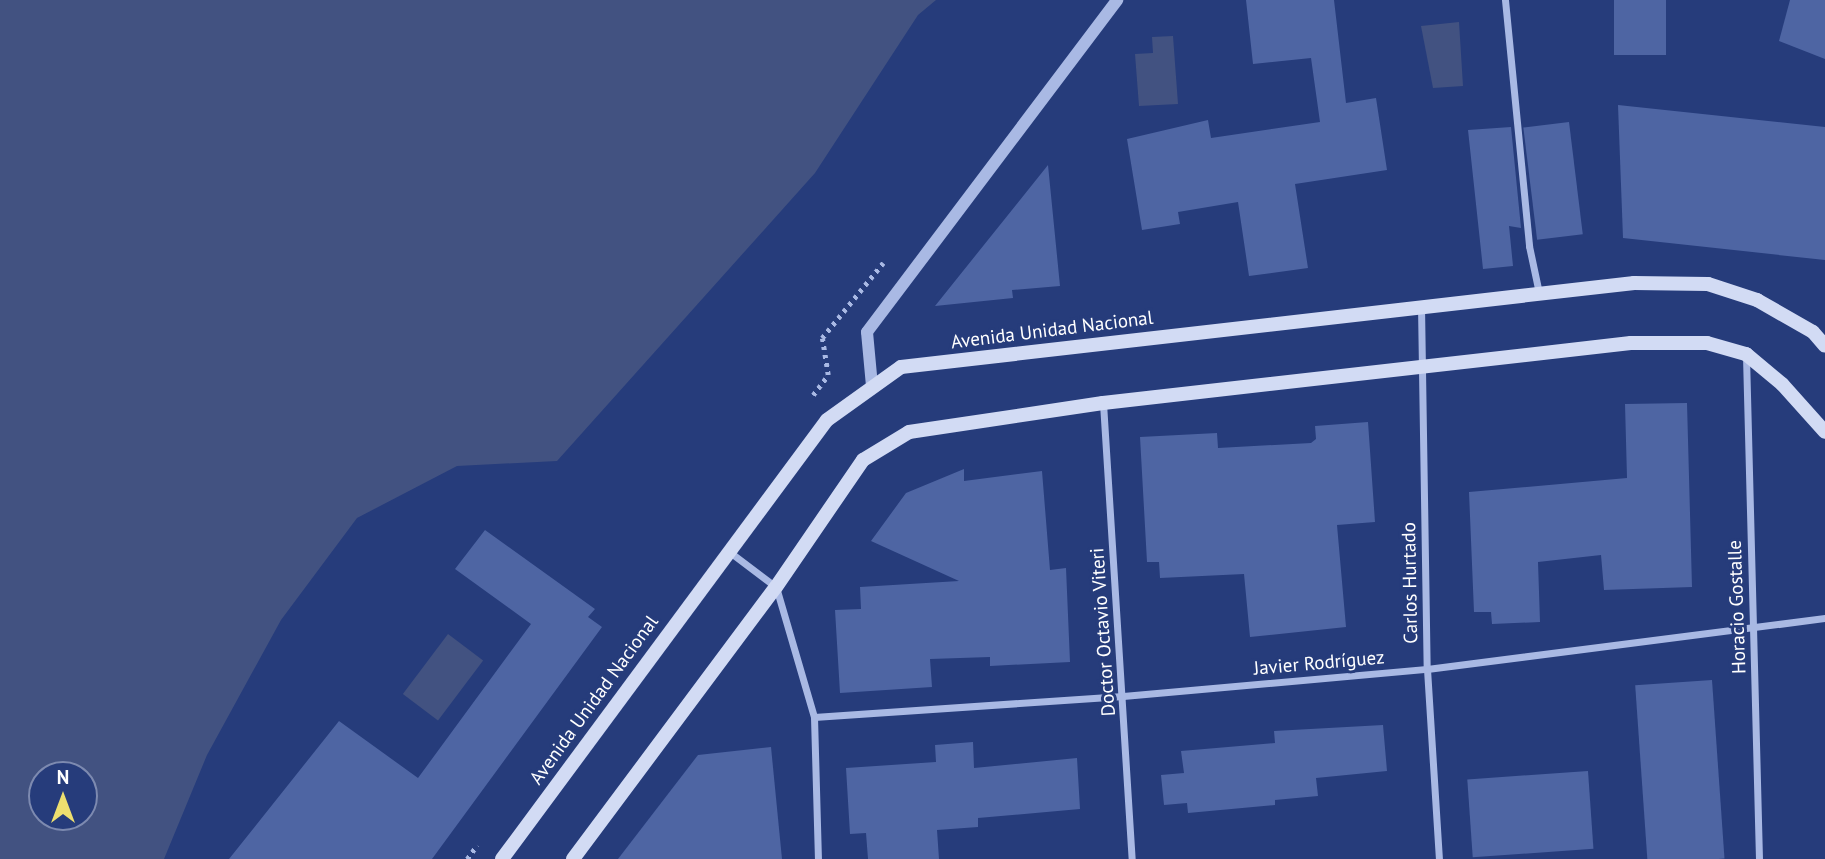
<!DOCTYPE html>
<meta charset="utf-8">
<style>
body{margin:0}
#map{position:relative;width:1825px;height:859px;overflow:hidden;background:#263c7b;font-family:"PT Sans",sans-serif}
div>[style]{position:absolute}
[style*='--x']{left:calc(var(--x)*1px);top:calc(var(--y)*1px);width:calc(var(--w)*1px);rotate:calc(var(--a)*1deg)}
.water>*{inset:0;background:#425281;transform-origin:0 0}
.building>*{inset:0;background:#4e65a3;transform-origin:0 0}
.path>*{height:4.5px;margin-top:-2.25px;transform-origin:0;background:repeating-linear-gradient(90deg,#a9b9e4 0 3.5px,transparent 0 8.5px)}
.minor>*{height:7px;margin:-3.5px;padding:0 3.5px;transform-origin:3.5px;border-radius:3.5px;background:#a9b9e4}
.tertiary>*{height:12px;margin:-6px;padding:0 6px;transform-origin:6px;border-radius:6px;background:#a9b9e4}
.secondary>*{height:14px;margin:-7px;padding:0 7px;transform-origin:7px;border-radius:7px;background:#d2dbf4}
span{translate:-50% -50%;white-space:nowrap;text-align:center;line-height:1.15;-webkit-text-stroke:6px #263c7b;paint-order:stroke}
.street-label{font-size:19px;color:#fff}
.north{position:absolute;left:28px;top:761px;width:70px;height:70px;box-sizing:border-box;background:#263c7b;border:2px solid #7d8ab0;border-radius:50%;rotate:0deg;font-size:19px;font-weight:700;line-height:28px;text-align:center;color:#fff}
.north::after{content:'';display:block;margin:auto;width:24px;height:32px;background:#eddf6f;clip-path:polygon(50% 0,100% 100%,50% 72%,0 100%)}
</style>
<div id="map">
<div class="water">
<i style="clip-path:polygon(evenodd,0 0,936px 0,918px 15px,815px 173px,557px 461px,457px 466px,357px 518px,281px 620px,207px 755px,164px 859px,0 859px,0 0,42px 775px,84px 775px,84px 817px,42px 817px,42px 775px)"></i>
<i style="clip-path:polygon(1459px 22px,1463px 86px,1433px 88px,1421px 26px)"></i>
<i style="clip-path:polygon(1173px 36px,1178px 104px,1139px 106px,1135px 54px,1153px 53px,1152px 37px)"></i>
<i style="left:448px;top:634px;width:44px;height:75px;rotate:37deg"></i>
</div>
<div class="building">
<i style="clip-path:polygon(1246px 0,1334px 0,1346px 103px,1376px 98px,1387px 170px,1295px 184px,1308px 268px,1249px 276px,1238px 202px,1178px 212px,1180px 224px,1142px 230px,1127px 139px,1208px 120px,1211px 138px,1320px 122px,1311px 58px,1253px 64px)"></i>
<i style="left:1614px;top:0;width:52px;height:55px"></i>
<i style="clip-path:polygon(1790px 0,1825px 0,1825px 59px,1779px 41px)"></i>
<i style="clip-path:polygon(1618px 105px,1825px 127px,1825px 260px,1623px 238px)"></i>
<i style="left:1569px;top:122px;width:113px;height:46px;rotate:83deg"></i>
<i style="clip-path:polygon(1511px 127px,1521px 228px,1509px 226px,1513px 266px,1483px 269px,1468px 130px)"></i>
<i style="clip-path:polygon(1048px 165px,1060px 286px,1012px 290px,1013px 298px,935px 306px)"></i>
<i style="clip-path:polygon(1687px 403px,1692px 587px,1604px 590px,1601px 555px,1538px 562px,1540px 622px,1492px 624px,1491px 612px,1474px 612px,1469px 492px,1627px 478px,1625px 404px)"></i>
<i style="clip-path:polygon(1368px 422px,1375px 522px,1337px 525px,1346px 627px,1250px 637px,1244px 574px,1160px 578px,1159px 562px,1147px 562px,1140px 437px,1217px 433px,1218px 448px,1311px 443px,1316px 439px,1315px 426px)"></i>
<i style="clip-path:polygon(964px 469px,964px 481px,1042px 471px,1050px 570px,1066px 568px,1070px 662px,990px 666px,990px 657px,930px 659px,932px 687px,840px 693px,835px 610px,861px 609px,860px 587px,959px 581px,871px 541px,906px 493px)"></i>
<i style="clip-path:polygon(485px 530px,595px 609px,588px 617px,602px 627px,432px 859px,229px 859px,339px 721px,418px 778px,531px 624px,455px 569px)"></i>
<i style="left:1712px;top:680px;width:179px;height:77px;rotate:86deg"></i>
<i style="clip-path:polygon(1383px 725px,1387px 771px,1316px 778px,1318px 796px,1275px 800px,1275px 805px,1188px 813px,1187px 803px,1164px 805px,1161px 775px,1184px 773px,1181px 751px,1275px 743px,1274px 731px)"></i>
<i style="clip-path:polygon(973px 742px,974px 768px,1077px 758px,1080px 809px,978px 818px,978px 827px,937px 830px,939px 859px,868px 859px,866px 833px,850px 834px,846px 768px,936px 762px,935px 745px)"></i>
<i style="clip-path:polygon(771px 747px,782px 859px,618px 859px,698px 755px)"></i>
<i style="left:1588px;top:771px;width:78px;height:121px;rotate:86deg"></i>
</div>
<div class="path">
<i style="--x:813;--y:395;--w:25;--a:-53"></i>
<i style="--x:828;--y:375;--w:37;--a:-99"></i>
<i style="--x:822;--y:338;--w:97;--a:-50.9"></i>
<i style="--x:467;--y:859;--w:17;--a:-54"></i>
</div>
<div class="minor">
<i style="--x:1505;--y:0;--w:247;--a:84.4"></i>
<i style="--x:1529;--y:246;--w:48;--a:78"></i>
<i style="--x:1421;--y:306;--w:363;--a:89.1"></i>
<i style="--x:1427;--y:669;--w:190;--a:86.4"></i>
<i style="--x:1746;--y:356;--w:503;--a:88.52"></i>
<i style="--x:1103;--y:403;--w:457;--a:86.4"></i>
<i style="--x:727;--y:550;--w:61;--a:37.1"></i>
<i style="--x:776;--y:587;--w:135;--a:73.7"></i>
<i style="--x:814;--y:717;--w:142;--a:88.4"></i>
<i style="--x:814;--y:717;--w:310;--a:-3.9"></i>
<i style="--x:1123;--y:696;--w:305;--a:-5.1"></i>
<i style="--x:1427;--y:669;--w:401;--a:-7.3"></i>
</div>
<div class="tertiary">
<i style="--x:872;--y:386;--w:54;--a:-95.3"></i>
<i style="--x:867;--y:332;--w:416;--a:-53"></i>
</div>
<div class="secondary">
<i style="--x:502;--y:859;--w:546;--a:-53.49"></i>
<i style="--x:827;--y:420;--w:91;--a:-35.6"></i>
<i style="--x:901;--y:367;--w:738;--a:-6.54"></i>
<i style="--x:1634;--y:283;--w:74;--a:0.8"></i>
<i style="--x:1708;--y:284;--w:52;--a:18.1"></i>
<i style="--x:1757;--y:300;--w:64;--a:29.7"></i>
<i style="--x:1813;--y:332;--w:18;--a:49"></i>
<i style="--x:573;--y:859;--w:339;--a:-53.3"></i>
<i style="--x:776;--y:587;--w:154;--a:-55.6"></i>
<i style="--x:863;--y:460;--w:54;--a:-31.3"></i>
<i style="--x:909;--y:432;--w:196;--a:-8.5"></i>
<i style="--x:1103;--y:403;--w:531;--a:-6.48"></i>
<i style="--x:1631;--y:343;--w:76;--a:0"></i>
<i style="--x:1707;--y:343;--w:41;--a:15.8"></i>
<i style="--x:1746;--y:354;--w:47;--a:39.8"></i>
<i style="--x:1782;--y:384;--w:64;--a:48.1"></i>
</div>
<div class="street-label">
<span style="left:1052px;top:330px;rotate:-7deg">Avenida Unidad Nacional</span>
<span style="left:1410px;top:583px;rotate:-91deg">Carlos Hurtado</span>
<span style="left:1737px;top:607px;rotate:-92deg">Horacio Gostalle</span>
<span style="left:1103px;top:632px;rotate:-94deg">Doctor Octavio Viteri</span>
<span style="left:1319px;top:663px;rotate:-5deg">Javier Rodríguez</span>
<span style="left:594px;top:700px;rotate:-54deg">Avenida Unidad Nacional</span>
</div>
<div class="north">N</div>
</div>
